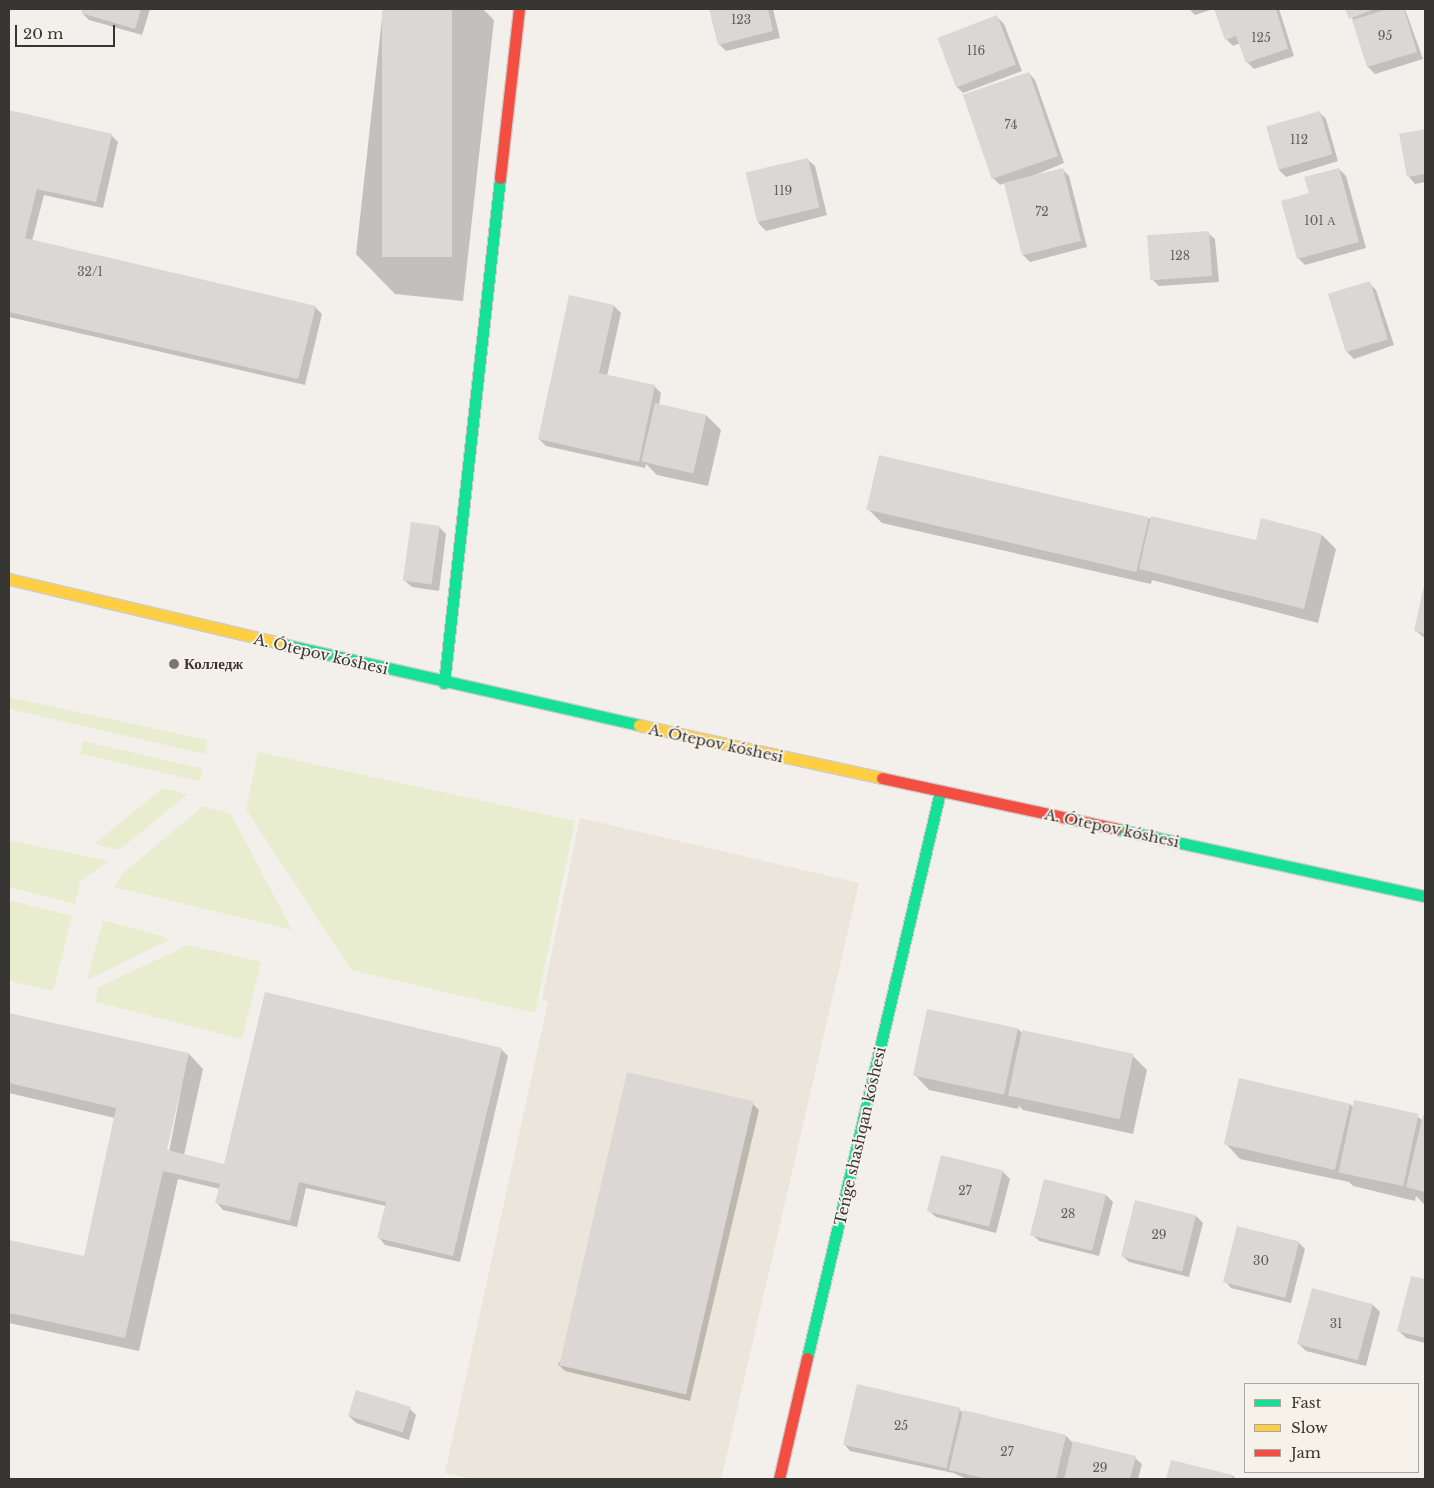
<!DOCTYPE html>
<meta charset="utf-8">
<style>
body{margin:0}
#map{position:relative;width:1434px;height:1488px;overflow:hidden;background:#f3f0ec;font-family:"Libre Baskerville",serif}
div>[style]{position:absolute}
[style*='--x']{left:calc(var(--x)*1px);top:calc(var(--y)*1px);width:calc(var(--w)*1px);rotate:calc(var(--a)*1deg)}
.built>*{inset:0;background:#ebe5db}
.green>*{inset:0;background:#e8edd0;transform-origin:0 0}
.shadow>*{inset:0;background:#0003}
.building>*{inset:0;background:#dad7d5;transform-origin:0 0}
.roads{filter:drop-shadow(1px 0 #cfcdca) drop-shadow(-1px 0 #cfcdca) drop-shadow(0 1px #cfcdca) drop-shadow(0 -1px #cfcdca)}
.fast>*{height:11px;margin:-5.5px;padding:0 5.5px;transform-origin:5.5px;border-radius:5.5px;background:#16e098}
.slow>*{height:11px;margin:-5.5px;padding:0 5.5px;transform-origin:5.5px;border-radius:5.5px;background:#ffcf43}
.jam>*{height:11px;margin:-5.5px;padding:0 5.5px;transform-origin:5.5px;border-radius:5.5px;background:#f24e42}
.dots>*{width:14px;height:14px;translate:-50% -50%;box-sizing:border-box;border:2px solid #f6f1e9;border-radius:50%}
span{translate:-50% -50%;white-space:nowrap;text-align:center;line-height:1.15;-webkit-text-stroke:4px #f6f1e9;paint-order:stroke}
.number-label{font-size:12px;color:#615f5c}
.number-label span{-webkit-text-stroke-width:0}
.street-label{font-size:15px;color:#383633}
.poi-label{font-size:15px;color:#383633;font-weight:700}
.left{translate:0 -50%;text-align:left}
.frame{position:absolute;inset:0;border:10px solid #383633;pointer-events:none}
.legend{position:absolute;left:1244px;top:1383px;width:175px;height:90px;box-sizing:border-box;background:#f6f1e9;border:1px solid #aaa6a0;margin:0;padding:6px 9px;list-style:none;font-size:15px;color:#383633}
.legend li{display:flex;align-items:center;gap:10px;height:25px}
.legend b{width:25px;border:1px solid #aaa6a0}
.scale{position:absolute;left:15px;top:25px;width:100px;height:22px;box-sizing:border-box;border:2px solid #383633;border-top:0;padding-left:6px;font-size:15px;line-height:18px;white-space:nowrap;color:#383633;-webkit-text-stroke:4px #f6f1e9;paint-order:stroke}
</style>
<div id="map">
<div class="built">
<i style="clip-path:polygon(580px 818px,859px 883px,721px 1479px,472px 1479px,445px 1473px,548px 1002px,542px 999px)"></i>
</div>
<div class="green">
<i style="clip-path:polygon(9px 697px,207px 740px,205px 754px,9px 709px)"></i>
<i style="left:83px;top:741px;width:123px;height:13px;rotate:13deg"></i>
<i style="clip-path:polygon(258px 752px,575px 821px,535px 1013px,351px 970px,246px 809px)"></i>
<i style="clip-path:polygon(163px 788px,188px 794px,119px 850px,94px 844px)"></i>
<i style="clip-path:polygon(203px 806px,231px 814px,292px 930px,114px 887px,122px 874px)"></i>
<i style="clip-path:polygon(9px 840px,108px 861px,80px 882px,75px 904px,9px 887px)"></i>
<i style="clip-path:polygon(9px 900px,72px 916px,53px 991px,9px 981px)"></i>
<i style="clip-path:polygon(103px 920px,171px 939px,87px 980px)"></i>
<i style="clip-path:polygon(188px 945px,261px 962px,242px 1039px,95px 1002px,99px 987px)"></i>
</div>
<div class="shadow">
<i style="clip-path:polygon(83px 9px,150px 9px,142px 35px,89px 20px,82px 13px)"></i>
<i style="clip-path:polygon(383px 9px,483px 9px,494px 20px,463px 301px,395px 294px,356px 254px)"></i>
<i style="clip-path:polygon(711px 9px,773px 9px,780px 38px,726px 51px,719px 44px)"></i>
<i style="clip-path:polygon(1189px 9px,1213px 9px,1195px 15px)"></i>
<i style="clip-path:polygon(1220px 9px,1279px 9px,1294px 56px,1254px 69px,1247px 62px,1240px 43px,1233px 46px,1226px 39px,1216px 10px)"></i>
<i style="clip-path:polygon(1346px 9px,1405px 9px,1423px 59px,1375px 74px,1368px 67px,1355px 23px)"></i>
<i style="clip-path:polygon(997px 17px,1004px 24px,1022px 71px,963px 93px,956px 86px)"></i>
<i style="clip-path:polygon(1029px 73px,1035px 80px,1064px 163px,1025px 179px,1062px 169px,1069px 176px,1087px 247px,1030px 262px,1023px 255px,1005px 183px,1000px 185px,993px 178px)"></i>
<i style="clip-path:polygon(9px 111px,111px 135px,118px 142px,103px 208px,44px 195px,32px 241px,315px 307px,322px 314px,305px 385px,9px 317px)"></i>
<i style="clip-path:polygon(1319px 112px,1326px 119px,1338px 161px,1286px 177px,1279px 170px,1267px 127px)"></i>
<i style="clip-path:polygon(1425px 130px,1425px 182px,1415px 184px,1409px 177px,1401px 135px)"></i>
<i style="clip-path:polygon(808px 160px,815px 166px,827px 215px,766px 231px,759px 224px,747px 175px)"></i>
<i style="clip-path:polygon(1339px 169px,1346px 176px,1366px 248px,1305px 265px,1298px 258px)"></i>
<i style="clip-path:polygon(1208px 233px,1215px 239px,1219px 282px,1159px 286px,1152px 279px)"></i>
<i style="clip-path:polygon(1369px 283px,1376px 290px,1394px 345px,1354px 359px,1347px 352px,1329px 296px)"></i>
<i style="clip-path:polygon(614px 306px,621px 313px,607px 376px,655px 387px,661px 393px,659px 405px,707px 416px,721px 430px,708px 486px,657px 475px,646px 464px,645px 468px,546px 446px,539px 439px)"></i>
<i style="clip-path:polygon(868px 509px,1149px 518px,1257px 542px,1322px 535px,1336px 549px,1318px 623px,1152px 580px,1151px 584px,882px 523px)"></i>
<i style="clip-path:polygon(439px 527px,446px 534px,439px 591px,412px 587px,405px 581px)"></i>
<i style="clip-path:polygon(1425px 587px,1425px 638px,1416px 631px)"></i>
<i style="clip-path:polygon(evenodd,9px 1014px,189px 1054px,203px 1069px,184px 1155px,225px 1165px,501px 1049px,508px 1056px,460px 1262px,385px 1245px,379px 1238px,386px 1206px,306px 1188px,297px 1227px,223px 1210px,217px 1203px,220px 1189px,178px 1179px,139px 1351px,9px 1323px,9px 1241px,85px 1257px,115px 1118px,9px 1093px,9px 1014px,187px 1058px,169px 1152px,166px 1152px,187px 1058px)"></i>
<i style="clip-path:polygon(1018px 1029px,1023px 1034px,1132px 1055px,1147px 1070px,1133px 1134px,1023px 1110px,1019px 1106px,1018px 1109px,929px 1090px,915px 1075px)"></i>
<i style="clip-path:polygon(752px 1103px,759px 1110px,690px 1401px,565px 1371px,558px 1364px)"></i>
<i style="clip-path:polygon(1350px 1104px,1354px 1108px,1417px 1116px,1423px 1121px,1425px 1117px,1425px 1205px,1416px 1196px,1415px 1201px,1353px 1186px,1349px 1182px,1240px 1159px,1226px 1144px)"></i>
<i style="clip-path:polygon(1003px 1172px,1010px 1179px,996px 1233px,936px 1217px,929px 1211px)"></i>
<i style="clip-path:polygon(1045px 1181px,1106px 1195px,1113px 1202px,1099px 1256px,1039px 1241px,1032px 1234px)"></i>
<i style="clip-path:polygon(1136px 1202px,1196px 1216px,1203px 1223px,1189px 1277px,1129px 1262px,1122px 1255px)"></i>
<i style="clip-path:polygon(1298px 1242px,1305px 1249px,1291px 1303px,1231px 1288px,1225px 1281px)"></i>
<i style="clip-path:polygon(1412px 1277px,1425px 1280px,1425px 1343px,1406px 1338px,1399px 1331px)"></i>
<i style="clip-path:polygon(1373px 1305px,1380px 1312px,1366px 1366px,1306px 1351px,1299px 1344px)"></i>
<i style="clip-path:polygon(409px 1408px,416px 1415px,409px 1440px,356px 1423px,349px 1416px)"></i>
<i style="clip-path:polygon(959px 1409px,963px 1413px,1066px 1436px,1074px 1444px,1135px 1458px,1142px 1464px,1138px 1479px,967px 1479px,953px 1473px,850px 1451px,844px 1444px)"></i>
<i style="clip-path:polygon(1172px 1461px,1233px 1476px,1236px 1479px,1168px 1479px)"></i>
</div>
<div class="building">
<i style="clip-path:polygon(82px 9px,141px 9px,135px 29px,81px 13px)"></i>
<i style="left:382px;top:9px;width:70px;height:248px"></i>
<i style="clip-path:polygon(709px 9px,768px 9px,773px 31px,718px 45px)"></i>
<i style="clip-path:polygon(1214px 9px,1276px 9px,1288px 49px,1246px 63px,1236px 36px,1225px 40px)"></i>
<i style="clip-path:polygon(1345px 9px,1375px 9px,1349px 19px)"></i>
<i style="clip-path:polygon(1388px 9px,1404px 9px,1417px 52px,1367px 67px,1352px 20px)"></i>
<i style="left:997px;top:15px;width:53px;height:64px;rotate:69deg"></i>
<i style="left:1029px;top:72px;width:89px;height:70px;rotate:71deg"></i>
<i style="clip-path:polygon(9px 110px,112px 134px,96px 202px,37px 189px,25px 238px,316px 306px,298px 379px,9px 312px)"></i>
<i style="left:1320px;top:111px;width:45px;height:56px;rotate:74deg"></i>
<i style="clip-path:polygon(1425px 129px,1425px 174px,1407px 177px,1399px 134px)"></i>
<i style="left:808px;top:158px;width:51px;height:64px;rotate:77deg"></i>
<i style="left:1063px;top:168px;width:75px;height:61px;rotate:76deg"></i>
<i style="clip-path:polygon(1339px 168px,1359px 242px,1297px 259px,1281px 201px,1309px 193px,1304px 177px)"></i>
<i style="left:1209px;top:231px;width:45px;height:62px;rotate:86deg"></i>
<i style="left:1370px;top:281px;width:61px;height:44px;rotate:73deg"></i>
<i style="clip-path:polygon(569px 295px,614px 305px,599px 373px,655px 385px,639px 462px,538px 439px)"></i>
<i style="left:655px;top:403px;width:53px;height:60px;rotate:13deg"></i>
<i style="left:879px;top:455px;width:277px;height:56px;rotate:13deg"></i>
<i style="clip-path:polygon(1151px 516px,1256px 540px,1261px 518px,1322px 534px,1304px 609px,1139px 569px)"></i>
<i style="left:411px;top:522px;width:29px;height:59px;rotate:8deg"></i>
<i style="clip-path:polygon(1424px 585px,1425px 585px,1425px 634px,1414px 631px)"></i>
<i style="clip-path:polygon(265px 992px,502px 1048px,453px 1256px,377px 1238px,386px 1202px,299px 1182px,290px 1221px,215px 1203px,220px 1184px,163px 1171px,125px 1338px,9px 1313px,9px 1240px,84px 1256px,116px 1108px,9px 1083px,9px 1013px,189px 1053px,167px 1150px,224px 1164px)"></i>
<i style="left:927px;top:1009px;width:93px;height:68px;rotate:12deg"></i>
<i style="left:1022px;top:1030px;width:114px;height:67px;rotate:12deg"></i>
<i style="left:627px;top:1072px;width:130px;height:301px;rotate:13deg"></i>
<i style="left:1239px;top:1078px;width:114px;height:68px;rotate:13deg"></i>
<i style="left:1354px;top:1100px;width:66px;height:74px;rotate:12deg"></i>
<i style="clip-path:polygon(1423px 1115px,1425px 1116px,1425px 1192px,1406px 1187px)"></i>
<i style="left:941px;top:1155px;width:64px;height:58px;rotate:14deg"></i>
<i style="left:1044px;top:1179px;width:64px;height:58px;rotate:14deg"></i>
<i style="left:1135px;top:1200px;width:63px;height:58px;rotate:14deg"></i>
<i style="left:1237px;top:1226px;width:64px;height:58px;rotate:14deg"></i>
<i style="clip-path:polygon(1411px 1276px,1425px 1279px,1425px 1338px,1397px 1331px)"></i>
<i style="left:1312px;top:1288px;width:63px;height:58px;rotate:15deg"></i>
<i style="left:857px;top:1384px;width:106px;height:62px;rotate:13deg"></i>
<i style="left:356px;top:1390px;width:57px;height:27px;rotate:17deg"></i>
<i style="clip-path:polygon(963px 1410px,1066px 1435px,1056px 1479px,987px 1479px,949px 1470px)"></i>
<i style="clip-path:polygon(1073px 1441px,1136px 1456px,1130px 1479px,1064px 1479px)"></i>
<i style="clip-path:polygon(1171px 1460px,1233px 1475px,1232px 1479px,1166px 1479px)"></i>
</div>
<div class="roads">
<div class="fast">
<i style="--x:283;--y:644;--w:365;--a:12.8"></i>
<i style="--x:444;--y:683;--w:508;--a:-83.67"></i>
<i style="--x:1117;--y:829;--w:315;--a:12.3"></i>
<i style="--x:807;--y:1358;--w:581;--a:-76.78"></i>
</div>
<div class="slow">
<i style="--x:9;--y:579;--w:282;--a:13.3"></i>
<i style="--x:639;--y:725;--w:249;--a:12.3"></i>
</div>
<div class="jam">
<i style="--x:500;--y:178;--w:170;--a:-83.6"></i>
<i style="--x:882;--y:778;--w:240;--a:12.2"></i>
<i style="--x:779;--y:1479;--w:124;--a:-77"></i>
</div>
</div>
<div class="dots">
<i style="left:174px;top:664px;background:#797774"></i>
</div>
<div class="number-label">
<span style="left:741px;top:20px">123</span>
<span style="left:1385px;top:36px">95</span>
<span style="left:1261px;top:38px">125</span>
<span style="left:976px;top:51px">116</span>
<span style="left:1011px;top:125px">74</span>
<span style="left:1299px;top:140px">112</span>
<span style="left:783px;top:191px">119</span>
<span style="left:1042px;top:212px">72</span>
<span style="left:1320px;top:221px">101 А</span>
<span style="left:1180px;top:256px">128</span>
<span style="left:90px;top:272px">32/1</span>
<span style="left:965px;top:1191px">27</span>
<span style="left:1068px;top:1214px">28</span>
<span style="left:1159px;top:1235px">29</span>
<span style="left:1261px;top:1261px">30</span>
<span style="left:1336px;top:1324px">31</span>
<span style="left:901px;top:1426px">25</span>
<span style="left:1007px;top:1452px">27</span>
<span style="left:1100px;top:1468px">29</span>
</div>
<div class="street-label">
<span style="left:321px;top:654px;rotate:13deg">A. Ótepov kóshesi</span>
<span style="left:716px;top:743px;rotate:12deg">A. Ótepov kóshesi</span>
<span style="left:1112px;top:828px;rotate:12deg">A. Ótepov kóshesi</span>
<span style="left:860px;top:1136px;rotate:-77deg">Teńge shashqan kóshesi</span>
</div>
<div class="poi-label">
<span class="left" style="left:184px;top:664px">Колледж</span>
</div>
<div class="frame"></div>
<ul class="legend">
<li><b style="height:6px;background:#16e098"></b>Fast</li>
<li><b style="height:6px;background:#ffcf43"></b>Slow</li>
<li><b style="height:6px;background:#f24e42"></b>Jam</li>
</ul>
<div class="scale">20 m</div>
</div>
